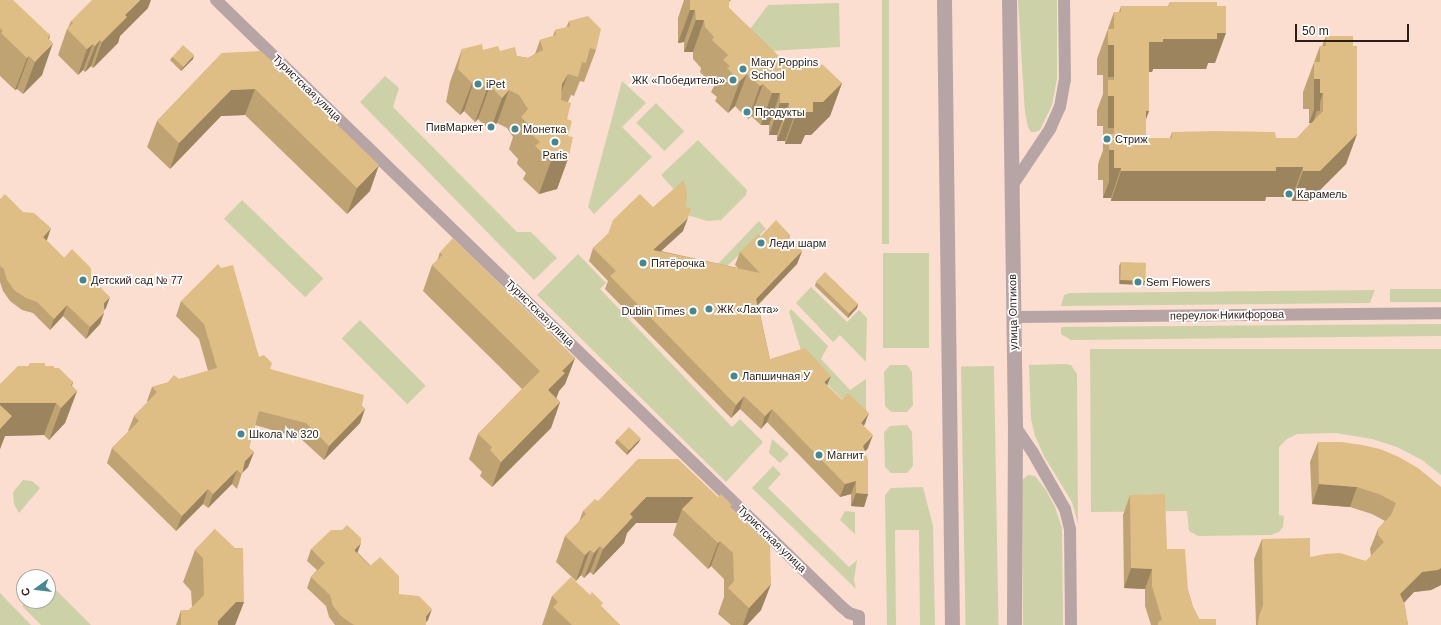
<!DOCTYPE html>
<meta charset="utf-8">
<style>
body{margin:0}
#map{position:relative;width:1441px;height:625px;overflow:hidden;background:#fbded0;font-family:Arial,sans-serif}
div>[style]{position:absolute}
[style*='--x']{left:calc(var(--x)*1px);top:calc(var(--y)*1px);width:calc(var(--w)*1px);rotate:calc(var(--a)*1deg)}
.green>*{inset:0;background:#cdd1a7;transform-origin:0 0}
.minor>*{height:12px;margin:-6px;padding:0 6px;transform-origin:6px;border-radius:6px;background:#b7a5a5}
.tertiary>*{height:15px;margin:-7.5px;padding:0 7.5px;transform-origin:7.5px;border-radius:7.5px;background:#b7a5a5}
.wall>*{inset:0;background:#c0a373}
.shaded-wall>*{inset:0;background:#9c855e;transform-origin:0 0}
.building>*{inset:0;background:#dfbe86;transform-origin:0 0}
.dots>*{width:11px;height:11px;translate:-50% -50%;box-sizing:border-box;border:2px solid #fff;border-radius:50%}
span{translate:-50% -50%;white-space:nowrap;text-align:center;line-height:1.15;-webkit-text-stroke:3.5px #fff;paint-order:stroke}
.poi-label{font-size:11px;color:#2b1e18}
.left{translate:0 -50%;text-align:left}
.right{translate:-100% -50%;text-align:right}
.street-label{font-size:11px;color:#2b1e18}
.north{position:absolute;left:16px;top:569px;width:40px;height:40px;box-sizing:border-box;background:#fff;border:1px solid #aaa5a3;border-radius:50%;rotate:255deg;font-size:11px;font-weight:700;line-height:16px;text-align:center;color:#2b1e18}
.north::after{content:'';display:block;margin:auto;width:14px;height:18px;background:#438994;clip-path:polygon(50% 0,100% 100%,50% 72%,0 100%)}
.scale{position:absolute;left:1295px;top:24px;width:114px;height:18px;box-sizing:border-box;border:2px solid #2b1e18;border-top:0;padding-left:5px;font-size:12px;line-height:14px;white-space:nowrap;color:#2b1e18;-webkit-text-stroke:3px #fff;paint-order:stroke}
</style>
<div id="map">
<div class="green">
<i style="left:882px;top:0;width:7px;height:244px"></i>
<i style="clip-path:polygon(1018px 0,1057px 0,1057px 79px,1052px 105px,1040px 130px,1035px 132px,1031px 132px,1028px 127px,1025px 113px)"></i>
<i style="clip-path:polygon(839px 3px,840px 47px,769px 51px,747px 33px,768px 5px)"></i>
<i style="clip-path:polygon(385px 76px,399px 88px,393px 107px,517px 232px,531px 232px,557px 258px,534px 280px,360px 102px)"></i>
<i style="clip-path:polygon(622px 81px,646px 103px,622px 127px,652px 157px,594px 214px,588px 207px)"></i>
<i style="left:656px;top:103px;width:40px;height:28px;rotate:45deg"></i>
<i style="clip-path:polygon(698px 140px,747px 190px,746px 195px,721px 220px,707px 221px,681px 213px,677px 193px,661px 175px)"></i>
<i style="left:242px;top:200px;width:113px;height:26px;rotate:44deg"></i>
<i style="clip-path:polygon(759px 221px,766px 229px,720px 273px,717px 265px)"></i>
<i style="left:883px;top:253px;width:46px;height:95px"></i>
<i style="clip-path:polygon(578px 254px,606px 283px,600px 289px,732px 427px,740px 419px,763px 442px,726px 482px,537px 295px)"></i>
<i style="clip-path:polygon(811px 287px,847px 322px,859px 310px,867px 318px,866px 362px,840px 335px,833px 342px,796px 303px)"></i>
<i style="left:1441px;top:289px;width:13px;height:51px;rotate:90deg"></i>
<i style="clip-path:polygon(1375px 290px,1370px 303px,1061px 306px,1064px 295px,1070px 293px)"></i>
<i style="clip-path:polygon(791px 309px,828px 346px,821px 359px,850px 390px,866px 379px,866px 424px,804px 360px,789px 312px)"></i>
<i style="left:360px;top:320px;width:93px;height:26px;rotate:45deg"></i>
<i style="clip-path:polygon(1441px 324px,1441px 336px,1071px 340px,1061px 334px,1061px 327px)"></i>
<i style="clip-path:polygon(1090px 349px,1441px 349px,1441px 475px,1422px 460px,1397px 447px,1372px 439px,1335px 433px,1297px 434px,1287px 439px,1279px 447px,1279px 515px,1284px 516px,1283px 527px,1279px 532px,1271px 535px,1198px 536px,1189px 531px,1187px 511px,1091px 512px)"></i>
<i style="clip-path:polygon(1065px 364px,1071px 365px,1077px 374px,1078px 524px,1072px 502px,1044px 456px,1035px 436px,1031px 419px,1029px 365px)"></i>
<i style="clip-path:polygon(890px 365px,907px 365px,912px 372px,913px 405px,907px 412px,891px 412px,885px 406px,884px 372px)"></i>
<i style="left:994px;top:366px;width:259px;height:33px;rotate:89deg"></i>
<i style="clip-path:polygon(907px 425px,912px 432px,913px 466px,907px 473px,891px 473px,885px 467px,884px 432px,890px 426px)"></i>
<i style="clip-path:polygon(772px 439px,789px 454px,780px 463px,769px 453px)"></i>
<i style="clip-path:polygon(773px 466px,781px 474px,768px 488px,849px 567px,857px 560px,854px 580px,856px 589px,752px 488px)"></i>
<i style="clip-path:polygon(1028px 475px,1035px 476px,1046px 490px,1055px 507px,1062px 528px,1063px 625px,1023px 625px,1022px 483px,1023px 479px)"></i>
<i style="clip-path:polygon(23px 480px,32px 481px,40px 488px,19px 513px,14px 504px,13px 492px)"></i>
<i style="clip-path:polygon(923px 487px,933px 526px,935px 625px,920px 625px,919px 530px,895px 530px,896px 625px,887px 625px,885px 495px,891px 488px)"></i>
<i style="clip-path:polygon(845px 511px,855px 512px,855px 534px,840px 520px)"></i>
<i style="clip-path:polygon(48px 582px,91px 625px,41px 625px,22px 606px,27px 601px,48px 601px)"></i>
<i style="clip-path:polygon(0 593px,31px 625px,0 625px)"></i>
</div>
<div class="minor">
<i style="--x:216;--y:0;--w:871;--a:44.12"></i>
<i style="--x:841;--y:606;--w:11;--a:41"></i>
<i style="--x:849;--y:613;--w:10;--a:17"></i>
<i style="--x:859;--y:616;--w:9;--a:90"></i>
<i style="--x:1012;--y:186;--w:69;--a:-56.3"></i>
<i style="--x:1050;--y:129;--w:24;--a:-66"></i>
<i style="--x:1060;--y:107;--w:27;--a:-80"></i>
<i style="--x:1065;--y:80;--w:80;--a:-90.7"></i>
<i style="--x:1013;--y:317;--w:428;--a:-0.5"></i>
<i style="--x:1015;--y:426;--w:30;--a:56"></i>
<i style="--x:1032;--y:451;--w:67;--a:60.4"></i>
<i style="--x:1065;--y:509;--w:21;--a:76"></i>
<i style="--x:1070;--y:529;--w:96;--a:89.4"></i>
</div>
<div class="tertiary">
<i style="--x:944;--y:0;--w:625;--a:89.27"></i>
<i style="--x:1009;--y:0;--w:426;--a:89.2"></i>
<i style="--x:1015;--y:426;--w:199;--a:90.3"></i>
</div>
<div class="wall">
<i style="clip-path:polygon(0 0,50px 35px,42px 75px,23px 94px,17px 89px,15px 90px,0 76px)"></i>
<i style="clip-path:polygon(684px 0,731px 0,729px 2px,729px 8px,791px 68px,842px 83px,830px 116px,811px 135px,805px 135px,801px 144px,785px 144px,785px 141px,777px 141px,777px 135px,769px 135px,769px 125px,761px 125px,751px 116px,748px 119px,735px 106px,728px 113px,715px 101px,717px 97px,711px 92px,714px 86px,700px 72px,701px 68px,693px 59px,693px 52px,684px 52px,684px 42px,678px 43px,678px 18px)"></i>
<i style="clip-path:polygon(1170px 2px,1215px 63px,1208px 63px,1206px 69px,1153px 69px,1152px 72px,1149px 72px,1149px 111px,1146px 119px,1146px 138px,1170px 138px,1172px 132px,1276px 138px,1297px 138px,1311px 123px,1309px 123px,1309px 109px,1303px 109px,1303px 92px,1320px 46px,1322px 46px,1326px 36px,1353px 46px,1357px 134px,1346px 164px,1309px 201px,1292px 201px,1292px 197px,1266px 197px,1265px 201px,1111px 201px,1111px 198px,1103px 198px,1103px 180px,1098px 180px,1098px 164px,1103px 150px,1103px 126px,1097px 126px,1097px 110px,1103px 94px,1103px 75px,1097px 75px,1097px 59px,1114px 12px,1119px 12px,1121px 6px,1168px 6px)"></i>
<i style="clip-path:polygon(148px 8px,120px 36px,118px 43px,93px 68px,91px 66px,85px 72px,83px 70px,78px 75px,58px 55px,67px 29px,68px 28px,71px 21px)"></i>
<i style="clip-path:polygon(569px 21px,596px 50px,584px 82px,580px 81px,574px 96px,571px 95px,568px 102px,567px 119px,569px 156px,557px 189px,539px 194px,523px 179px,526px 173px,517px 164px,518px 159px,509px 149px,513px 137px,507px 128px,497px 123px,490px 131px,478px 119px,475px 122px,464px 111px,460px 115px,446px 102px,450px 82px,462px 49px,500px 51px,517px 56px,528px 58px,535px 54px,540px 40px,553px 36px,555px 30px,566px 28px)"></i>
<i style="clip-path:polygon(222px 53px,370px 191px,347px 214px,245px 115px,221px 116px,170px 169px,147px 147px,157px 121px)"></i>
<i style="clip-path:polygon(172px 57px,193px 59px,181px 71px,170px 60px)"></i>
<i style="clip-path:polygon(0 199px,47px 240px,46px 240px,64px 258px,91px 278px,106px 308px,104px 310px,104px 313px,100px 324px,86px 339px,63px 316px,50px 330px,33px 313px,22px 310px,10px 301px,3px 291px,0 282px)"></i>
<i style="clip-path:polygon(653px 207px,683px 231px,661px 251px,738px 268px,735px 265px,740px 252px,761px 236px,790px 235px,789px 239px,802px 251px,797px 264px,758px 305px,770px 359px,827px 386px,864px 426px,868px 448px,865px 452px,868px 494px,864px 507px,851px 506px,851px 494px,840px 497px,767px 422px,761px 429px,740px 409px,731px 418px,605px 289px,608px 281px,589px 261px,593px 248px,608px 234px)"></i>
<i style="clip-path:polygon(440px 252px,575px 358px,565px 384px,559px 391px,556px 398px,560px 402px,551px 428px,492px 487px,480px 476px,482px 472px,469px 459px,478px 434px,522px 389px,423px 291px,432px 265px,437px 261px)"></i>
<i style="clip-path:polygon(1121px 262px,1145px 281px,1144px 285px,1119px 284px,1119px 266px)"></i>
<i style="clip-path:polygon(816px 282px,858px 304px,857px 308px,848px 318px,815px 286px)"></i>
<i style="clip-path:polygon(181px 301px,259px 357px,270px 369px,362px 406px,365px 409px,360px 423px,324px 460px,300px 438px,255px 425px,249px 448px,254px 452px,248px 467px,242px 473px,237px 489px,232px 484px,208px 508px,203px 504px,176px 531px,107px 463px,112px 448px,129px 431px,128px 431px,134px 416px,148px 402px,147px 401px,152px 387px,208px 371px,199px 339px,176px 316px)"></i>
<i style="clip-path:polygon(30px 363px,45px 366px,54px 368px,73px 382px,72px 386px,77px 391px,65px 423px,49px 440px,44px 435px,5px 436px,0 449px,0 384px,29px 366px)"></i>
<i style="clip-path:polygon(617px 439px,639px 442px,627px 455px,615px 443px)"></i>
<i style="clip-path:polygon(1318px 442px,1441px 487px,1441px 585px,1431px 590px,1414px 592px,1404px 603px,1408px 625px,1256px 625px,1254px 559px,1262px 539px,1310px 557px,1366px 561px,1371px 556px,1370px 549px,1378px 529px,1385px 521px,1372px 514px,1350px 507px,1312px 504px,1310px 462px)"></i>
<i style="clip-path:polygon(1130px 495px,1167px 549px,1188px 590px,1193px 607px,1199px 619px,1216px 625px,1151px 625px,1145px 606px,1145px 589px,1124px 588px,1123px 515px)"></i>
<i style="clip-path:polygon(718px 497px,732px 505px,731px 508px,771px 584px,761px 610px,747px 625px,731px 625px,718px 614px,724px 597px,724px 579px,711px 566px,708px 569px,673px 535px,677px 523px,636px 523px,627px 533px,624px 543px,593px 575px,590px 572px,584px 578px,581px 575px,576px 581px,556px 562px,565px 536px,579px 522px,583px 511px,598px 501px)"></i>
<i style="clip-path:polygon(215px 529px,244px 602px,235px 625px,176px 625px,181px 610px,189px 610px,192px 607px,191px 591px,183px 582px,195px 550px)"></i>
<i style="clip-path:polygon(311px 549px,358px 553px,399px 594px,428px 620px,426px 622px,426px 625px,335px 625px,329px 617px,326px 606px,307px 588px,311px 577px,317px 570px,307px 561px)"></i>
<i style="clip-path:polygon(552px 596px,602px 607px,620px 625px,542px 625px)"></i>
</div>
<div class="shaded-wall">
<i style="clip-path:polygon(140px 0,151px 0,148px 8px,120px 36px,118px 43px,93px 68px,102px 42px,125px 15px)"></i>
<i style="clip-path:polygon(690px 10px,695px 10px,684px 42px,678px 43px)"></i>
<i style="clip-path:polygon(696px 20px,704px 20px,693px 52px,684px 52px)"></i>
<i style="clip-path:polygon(1217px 33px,1226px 33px,1215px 63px,1208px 63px,1206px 69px,1153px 69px,1152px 72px,1138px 72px,1149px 42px,1163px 39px)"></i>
<i style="clip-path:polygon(50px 35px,44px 53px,53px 43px,42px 75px,23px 94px,35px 62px,48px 38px)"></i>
<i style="clip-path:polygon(100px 40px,91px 66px,85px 72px,95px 46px)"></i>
<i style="clip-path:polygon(93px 44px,83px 70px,78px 75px,87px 49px)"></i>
<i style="left:1108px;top:45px;width:6px;height:32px"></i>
<i style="clip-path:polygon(194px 55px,193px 59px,181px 71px,183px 67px)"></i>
<i style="clip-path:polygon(29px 56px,17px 89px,15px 90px,27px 58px)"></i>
<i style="clip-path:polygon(568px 74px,556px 107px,562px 84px)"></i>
<i style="clip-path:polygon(747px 74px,735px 106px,728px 113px,740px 81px)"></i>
<i style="clip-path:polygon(475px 78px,464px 111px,460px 115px,472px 83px)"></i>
<i style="left:1314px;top:79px;width:6px;height:32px"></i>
<i style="clip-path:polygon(842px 83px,830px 116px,811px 135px,805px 135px,801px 144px,785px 144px,797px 112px,813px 102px)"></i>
<i style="clip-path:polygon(763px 84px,751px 116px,748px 119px,760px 86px)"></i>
<i style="clip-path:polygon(490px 86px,478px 119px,475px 122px,487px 89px)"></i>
<i style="clip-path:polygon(255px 89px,245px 115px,221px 116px,170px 169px,179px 143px,231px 90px)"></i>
<i style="clip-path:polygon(509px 90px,497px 123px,490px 131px,502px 98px)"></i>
<i style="clip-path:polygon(772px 93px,780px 93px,769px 125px,761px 125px)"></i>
<i style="clip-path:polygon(1320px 93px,1323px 93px,1313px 123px,1309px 123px)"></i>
<i style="left:1108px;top:96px;width:6px;height:32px"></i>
<i style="clip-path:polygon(780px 103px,789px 103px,777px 135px,769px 135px)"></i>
<i style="clip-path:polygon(789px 108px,797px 108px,785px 141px,777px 141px)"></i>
<i style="clip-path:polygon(1146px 111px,1149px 111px,1138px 141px)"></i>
<i style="clip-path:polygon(1357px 134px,1346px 164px,1309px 201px,1292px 201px,1303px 171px)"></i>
<i style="left:1109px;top:150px;width:5px;height:32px"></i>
<i style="clip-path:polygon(569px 156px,557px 189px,539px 194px,551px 161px)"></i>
<i style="clip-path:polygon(379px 165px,370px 191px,347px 214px,357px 188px)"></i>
<i style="clip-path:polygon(1276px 167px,1303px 167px,1292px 197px,1266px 197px,1265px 201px,1111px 201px,1121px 171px)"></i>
<i style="clip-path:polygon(1114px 168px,1121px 168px,1111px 198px,1103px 198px)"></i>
<i style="clip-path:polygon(688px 218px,683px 231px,648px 263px,653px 250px)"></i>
<i style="clip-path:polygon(51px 228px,47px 240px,39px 248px,43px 237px)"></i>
<i style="clip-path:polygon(802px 251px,797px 264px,751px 312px,756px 299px)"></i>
<i style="left:1120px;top:280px;width:25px;height:4px;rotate:2deg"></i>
<i style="clip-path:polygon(110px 297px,106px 308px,100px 314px,104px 303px)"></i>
<i style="clip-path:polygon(858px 304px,857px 308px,848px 318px,849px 314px)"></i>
<i style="clip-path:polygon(67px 305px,63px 316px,50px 330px,54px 319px)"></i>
<i style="clip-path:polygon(104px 313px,100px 324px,86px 339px,90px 327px)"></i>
<i style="clip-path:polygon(575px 358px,565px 384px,559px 391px,556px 399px,548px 390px,562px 371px)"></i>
<i style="clip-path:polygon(831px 376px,826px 388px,824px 382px)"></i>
<i style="clip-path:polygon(73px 382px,66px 402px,77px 391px,65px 423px,49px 440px,61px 408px,71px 385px)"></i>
<i style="clip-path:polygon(744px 396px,740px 409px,731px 418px,736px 405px)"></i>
<i style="clip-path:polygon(560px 402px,551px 428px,492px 487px,501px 462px)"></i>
<i style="clip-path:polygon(0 403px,56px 403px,44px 435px,5px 436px,0 449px)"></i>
<i style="clip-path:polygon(365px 409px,360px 423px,324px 460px,329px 446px)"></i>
<i style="clip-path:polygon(772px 409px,767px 422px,761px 429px,765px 416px)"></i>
<i style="clip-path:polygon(869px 413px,864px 426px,861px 423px)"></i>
<i style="clip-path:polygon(873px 435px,868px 448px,858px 459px,863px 446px)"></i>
<i style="clip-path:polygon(641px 438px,639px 442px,627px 455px,628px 451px)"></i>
<i style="clip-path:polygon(254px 452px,248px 467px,241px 474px,245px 461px)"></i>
<i style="clip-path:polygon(237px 470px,232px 484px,208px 508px,213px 494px)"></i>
<i style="clip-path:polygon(856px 481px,851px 494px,840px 497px,845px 484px)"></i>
<i style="clip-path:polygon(1319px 484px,1357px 487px,1350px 507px,1312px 504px)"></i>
<i style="clip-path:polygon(208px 489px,203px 504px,176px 531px,182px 516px)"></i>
<i style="clip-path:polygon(856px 493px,868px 494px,864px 507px,851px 506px)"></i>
<i style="clip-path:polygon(646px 497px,694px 497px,682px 509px,677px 523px,636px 523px,627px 533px,624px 543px,593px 575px,603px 549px,630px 514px)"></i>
<i style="clip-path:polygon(720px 541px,711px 566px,708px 569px,718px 543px)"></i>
<i style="clip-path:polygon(361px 543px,357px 554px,354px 550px)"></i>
<i style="clip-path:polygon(600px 546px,590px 572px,584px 578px,594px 553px)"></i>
<i style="clip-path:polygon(590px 550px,581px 575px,576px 581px,585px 555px)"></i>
<i style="clip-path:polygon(1131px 568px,1152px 569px,1145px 589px,1124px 588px)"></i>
<i style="clip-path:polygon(1441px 568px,1441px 585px,1431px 590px,1414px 592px,1393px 614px,1400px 594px,1422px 572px)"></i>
<i style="clip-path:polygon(771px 584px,761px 610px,747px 625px,743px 625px,749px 608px)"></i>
<i style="clip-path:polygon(236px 602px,244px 602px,235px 625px,216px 625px,218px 621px)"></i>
<i style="clip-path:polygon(432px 609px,428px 620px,423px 625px,426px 616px)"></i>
</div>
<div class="building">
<i style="clip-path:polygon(0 0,13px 0,50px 35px,48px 38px,53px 43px,35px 62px,29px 56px,27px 58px,1px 33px,3px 31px,0 28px)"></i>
<i style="clip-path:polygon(92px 0,140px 0,125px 15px,127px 17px,102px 42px,100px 40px,95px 46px,93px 44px,87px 49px,67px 29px,73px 23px,71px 21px)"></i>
<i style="clip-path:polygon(690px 0,729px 0,729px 8px,791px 68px,819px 68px,822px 64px,842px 83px,823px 102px,813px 102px,813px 112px,797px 112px,797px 108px,789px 108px,789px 103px,780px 103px,780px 93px,772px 93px,763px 84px,760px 86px,747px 74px,740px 81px,727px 68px,730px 66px,723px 60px,728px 55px,712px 40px,714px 37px,705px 27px,704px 20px,696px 20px,695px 10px,690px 10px)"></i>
<i style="clip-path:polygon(1170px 2px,1217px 2px,1217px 6px,1226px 6px,1226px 33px,1217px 33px,1217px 39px,1163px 39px,1163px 42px,1149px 42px,1149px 111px,1146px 111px,1146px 138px,1172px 138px,1172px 132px,1218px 131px,1275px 132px,1276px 138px,1297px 138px,1323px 111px,1323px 93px,1320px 93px,1320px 79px,1314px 79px,1314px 62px,1320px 62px,1320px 46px,1326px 46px,1326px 36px,1353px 36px,1353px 46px,1357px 46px,1357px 134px,1320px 171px,1303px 171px,1303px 167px,1276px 167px,1276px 171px,1121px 171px,1121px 168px,1114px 168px,1114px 150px,1109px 150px,1109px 134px,1114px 134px,1114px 96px,1108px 96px,1108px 80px,1114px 80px,1114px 45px,1108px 45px,1108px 29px,1114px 29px,1114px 12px,1121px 12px,1121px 6px,1169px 6px)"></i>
<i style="clip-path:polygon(588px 16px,601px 29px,596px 50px,590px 48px,586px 63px,582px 62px,578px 77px,568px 74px,562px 84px,561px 100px,571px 103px,567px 119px,572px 121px,568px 136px,573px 137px,569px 156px,551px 161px,535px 146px,540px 142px,528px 131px,532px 128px,521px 117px,528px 109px,519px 95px,509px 90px,502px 98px,490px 86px,487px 89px,475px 78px,472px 83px,458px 69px,462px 49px,482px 44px,483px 50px,498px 46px,500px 51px,515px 47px,517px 56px,528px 58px,543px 50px,540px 40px,556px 35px,555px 30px,570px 26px,569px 21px)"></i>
<i style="left:183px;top:45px;width:15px;height:16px;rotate:42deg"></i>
<i style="clip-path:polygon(261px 51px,379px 165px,357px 188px,255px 89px,231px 90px,179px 143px,157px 121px,222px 53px)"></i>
<i style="clip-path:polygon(684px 180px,687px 192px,686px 207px,691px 208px,688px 218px,653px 250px,760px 273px,740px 252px,758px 234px,761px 236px,776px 220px,790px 235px,788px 237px,802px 251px,756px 299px,770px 359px,805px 348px,831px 376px,824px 382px,842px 400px,848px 393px,869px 413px,861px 423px,873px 435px,863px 446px,868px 460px,868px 494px,856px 493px,856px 481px,845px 484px,772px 409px,765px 416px,744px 396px,736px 405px,610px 276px,616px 271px,593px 248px,608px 234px,613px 220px,640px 194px,653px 207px)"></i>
<i style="clip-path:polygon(5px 194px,23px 212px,34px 213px,51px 228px,43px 237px,64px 258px,72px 249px,91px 268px,91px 278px,110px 297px,104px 303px,104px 313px,90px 327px,67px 305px,54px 319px,37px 302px,26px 298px,14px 290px,7px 280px,4px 269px,0 266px,0 199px)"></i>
<i style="clip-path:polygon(453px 238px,575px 358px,562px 371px,565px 373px,548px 390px,560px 402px,501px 462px,490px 450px,492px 447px,478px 434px,540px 371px,432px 265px,443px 254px,440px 252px)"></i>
<i style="left:1121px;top:262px;width:25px;height:18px;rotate:2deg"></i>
<i style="clip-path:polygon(218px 264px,221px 268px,233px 265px,259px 357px,264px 355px,272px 363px,270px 369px,364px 395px,362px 406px,365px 409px,329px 446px,306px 423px,259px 411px,249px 448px,254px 452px,245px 461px,242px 474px,237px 470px,213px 494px,208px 489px,182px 516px,112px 448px,139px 421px,134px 416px,157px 392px,152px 387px,167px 383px,174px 375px,179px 379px,217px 368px,204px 324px,181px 301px)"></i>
<i style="left:825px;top:272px;width:46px;height:13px;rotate:44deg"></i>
<i style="clip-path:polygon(30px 363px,45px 363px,45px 366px,54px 366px,54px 368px,59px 368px,73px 382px,71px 385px,77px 391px,61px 408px,56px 403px,0 403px,0 384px,18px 366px,30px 366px)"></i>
<i style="clip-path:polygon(0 405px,12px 416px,0 429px)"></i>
<i style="left:629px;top:427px;width:16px;height:17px;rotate:43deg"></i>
<i style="clip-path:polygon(1318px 442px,1341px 442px,1362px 445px,1380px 449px,1399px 457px,1418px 468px,1441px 487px,1441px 568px,1438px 570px,1422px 572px,1400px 594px,1405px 605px,1408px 625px,1258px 625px,1259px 616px,1263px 606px,1262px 539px,1310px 538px,1310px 557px,1325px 554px,1340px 553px,1366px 561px,1384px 542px,1378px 535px,1378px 529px,1391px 515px,1396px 503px,1379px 494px,1357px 487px,1319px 484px)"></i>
<i style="clip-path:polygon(638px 459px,678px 459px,718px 497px,721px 494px,732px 505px,730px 507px,770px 545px,771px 584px,749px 608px,728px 588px,734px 581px,733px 553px,720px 541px,718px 543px,682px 509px,694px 497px,646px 497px,630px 514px,633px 517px,603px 549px,600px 546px,594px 553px,590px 550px,585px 555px,565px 536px,586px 514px,583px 511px,595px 499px,598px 501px)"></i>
<i style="clip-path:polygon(1165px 494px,1167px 549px,1185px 549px,1188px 590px,1193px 607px,1199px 619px,1216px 619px,1216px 625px,1158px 625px,1158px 622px,1162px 620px,1152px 586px,1152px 569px,1131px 568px,1130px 495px)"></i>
<i style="clip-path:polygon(347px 525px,361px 538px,361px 543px,354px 550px,370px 566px,380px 557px,399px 576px,399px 594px,419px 596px,432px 609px,426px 616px,426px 625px,355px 625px,352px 624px,341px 616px,333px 606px,330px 595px,311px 577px,325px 563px,311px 549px,331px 530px,342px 530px)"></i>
<i style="clip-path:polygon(215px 529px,235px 548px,243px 548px,244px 602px,236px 602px,218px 621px,218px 625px,181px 625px,181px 610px,189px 610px,204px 595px,203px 558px,195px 550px)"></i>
<i style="clip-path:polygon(571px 577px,590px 595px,592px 592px,603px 603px,601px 606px,620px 625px,572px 625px,553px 607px,558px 602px,552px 596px)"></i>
</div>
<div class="dots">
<i style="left:743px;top:69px;background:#438994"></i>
<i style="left:733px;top:80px;background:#438994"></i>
<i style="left:478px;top:84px;background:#438994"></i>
<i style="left:747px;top:112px;background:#438994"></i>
<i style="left:491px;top:127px;background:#438994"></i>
<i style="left:515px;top:129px;background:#438994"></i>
<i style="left:1107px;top:139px;background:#438994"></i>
<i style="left:555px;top:142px;background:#438994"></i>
<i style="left:1289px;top:194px;background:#438994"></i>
<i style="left:761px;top:243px;background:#438994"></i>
<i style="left:643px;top:263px;background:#438994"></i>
<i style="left:83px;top:280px;background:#438994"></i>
<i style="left:1138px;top:282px;background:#438994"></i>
<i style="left:709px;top:309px;background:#438994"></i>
<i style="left:693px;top:311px;background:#438994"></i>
<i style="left:734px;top:376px;background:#438994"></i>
<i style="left:241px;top:434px;background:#438994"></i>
<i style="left:819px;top:455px;background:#438994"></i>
</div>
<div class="poi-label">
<span class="left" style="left:751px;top:69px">Mary Poppins<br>School</span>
<span class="right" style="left:725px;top:80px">ЖК «Победитель»</span>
<span class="left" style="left:486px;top:84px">iРet</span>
<span class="left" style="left:755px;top:112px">Продукты</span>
<span class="right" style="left:483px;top:127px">ПивМаркет</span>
<span class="left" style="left:523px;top:129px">Монетка</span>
<span class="left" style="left:1115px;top:139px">Стриж</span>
<span style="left:555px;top:155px">Paris</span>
<span class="left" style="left:1297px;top:194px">Карамель</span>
<span class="left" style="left:769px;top:243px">Леди шарм</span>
<span class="left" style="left:651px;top:263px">Пятёрочка</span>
<span class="left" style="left:91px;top:280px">Детский сад № 77</span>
<span class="left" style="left:1146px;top:282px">Sem Flowers</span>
<span class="left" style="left:717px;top:309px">ЖК «Лахта»</span>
<span class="right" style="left:685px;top:311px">Dublin Times</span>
<span class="left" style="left:742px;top:376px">Лапшичная У</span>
<span class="left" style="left:249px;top:434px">Школа № 320</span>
<span class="left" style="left:827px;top:455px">Магнит</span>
</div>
<div class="street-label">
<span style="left:307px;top:88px;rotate:44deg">Туристская улица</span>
<span style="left:1013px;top:312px;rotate:-91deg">улица Оптиков</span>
<span style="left:540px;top:313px;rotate:44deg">Туристская улица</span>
<span style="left:1227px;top:315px;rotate:-1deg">переулок Никифорова</span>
<span style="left:772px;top:539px;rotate:44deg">Туристская улица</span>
</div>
<div class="north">С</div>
<div class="scale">50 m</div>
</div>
